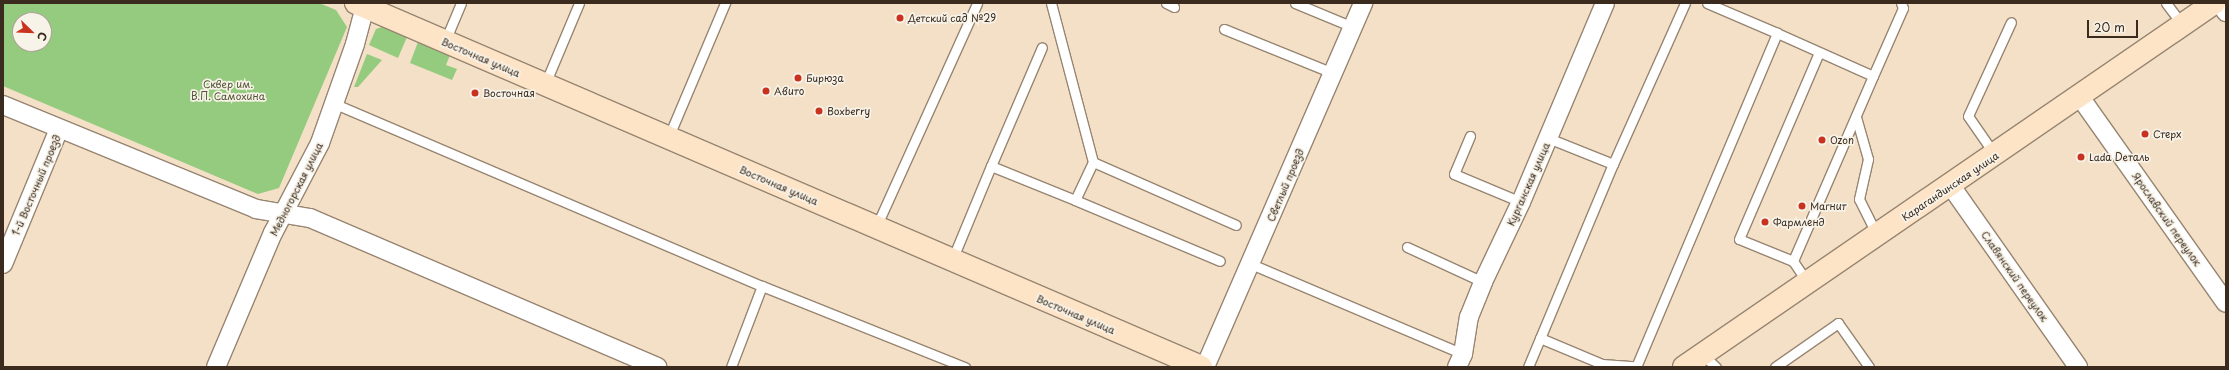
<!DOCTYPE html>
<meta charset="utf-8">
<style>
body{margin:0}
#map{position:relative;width:2229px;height:370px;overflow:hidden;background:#f3e0c6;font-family:"Playpen Sans",sans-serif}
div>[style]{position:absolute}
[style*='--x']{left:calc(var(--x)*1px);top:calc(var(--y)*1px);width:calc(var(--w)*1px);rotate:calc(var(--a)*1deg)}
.green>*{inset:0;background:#94cb7e}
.roads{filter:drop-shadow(1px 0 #978572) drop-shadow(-1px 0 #978572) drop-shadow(0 1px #978572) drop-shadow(0 -1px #978572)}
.service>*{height:9px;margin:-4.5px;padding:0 4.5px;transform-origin:4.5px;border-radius:4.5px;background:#fff}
.minor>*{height:18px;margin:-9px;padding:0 9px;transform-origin:9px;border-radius:9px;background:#fff}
.secondary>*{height:22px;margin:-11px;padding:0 11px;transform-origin:11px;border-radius:11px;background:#fee4c6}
.dots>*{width:11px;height:11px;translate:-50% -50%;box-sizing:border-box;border:2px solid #f7f3e8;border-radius:50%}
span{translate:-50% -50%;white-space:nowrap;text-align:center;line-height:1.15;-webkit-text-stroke:3.5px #f7f3e8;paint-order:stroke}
.poi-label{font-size:10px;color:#3b2a1e}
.left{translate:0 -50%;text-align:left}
.street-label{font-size:10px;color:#3b2a1e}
.park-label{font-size:10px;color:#515236}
.frame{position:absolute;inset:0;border:4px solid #3b2a1e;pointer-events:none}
.north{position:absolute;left:12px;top:12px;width:40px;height:40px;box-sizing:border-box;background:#f7f3e8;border:1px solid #aca397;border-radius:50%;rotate:113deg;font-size:11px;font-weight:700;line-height:16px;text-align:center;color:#3b2a1e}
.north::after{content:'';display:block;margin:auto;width:14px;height:18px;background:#c8321e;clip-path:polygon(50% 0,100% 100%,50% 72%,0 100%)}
.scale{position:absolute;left:2087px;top:20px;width:51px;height:18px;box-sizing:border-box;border:2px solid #3b2a1e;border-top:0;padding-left:5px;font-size:12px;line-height:14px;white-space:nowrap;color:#3b2a1e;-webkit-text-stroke:3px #f7f3e8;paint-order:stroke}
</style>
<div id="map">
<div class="green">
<i style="clip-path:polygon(evenodd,3px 3px,319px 3px,336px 10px,347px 27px,279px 188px,258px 194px,3px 86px,3px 3px,20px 20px,44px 20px,44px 44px,20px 44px,20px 20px)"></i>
<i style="clip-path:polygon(382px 27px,407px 37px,398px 58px,369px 45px,376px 29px)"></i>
<i style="clip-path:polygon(418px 42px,450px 55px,446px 65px,457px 69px,452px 80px,410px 63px)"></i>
<i style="clip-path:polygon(367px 54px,382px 60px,358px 87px,354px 87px)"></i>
</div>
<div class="roads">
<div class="service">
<i style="--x:1051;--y:3;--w:164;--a:75.2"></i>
<i style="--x:1093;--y:162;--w:42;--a:115.3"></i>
<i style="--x:1075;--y:200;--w:157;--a:22.8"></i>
<i style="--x:1166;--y:3;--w:9;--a:27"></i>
<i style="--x:1295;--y:3;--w:63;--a:22.5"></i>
<i style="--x:2166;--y:3;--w:26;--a:53"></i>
<i style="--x:1224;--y:29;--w:118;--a:22"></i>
<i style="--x:1777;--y:33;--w:105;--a:24.1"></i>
<i style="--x:1873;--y:76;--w:202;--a:113.4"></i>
<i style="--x:1793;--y:261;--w:25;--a:56"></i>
<i style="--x:445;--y:41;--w:41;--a:-67.2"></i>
<i style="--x:1873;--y:76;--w:74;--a:-66.2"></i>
<i style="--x:1903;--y:8;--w:5;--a:-112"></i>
<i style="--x:545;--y:84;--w:88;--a:-67.2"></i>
<i style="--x:335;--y:104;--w:464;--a:23.1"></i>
<i style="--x:762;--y:286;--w:219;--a:21.8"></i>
<i style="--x:1856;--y:117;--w:44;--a:74.1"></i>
<i style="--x:1868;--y:159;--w:41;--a:102.7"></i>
<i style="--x:1859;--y:199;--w:40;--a:63.4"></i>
<i style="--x:1470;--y:136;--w:41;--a:112.8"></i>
<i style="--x:1454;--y:174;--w:73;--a:22.7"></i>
<i style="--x:668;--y:138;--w:147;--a:-67.1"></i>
<i style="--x:1995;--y:155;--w:47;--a:-124.7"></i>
<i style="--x:1968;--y:116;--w:103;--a:-65.4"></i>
<i style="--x:1093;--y:162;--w:156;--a:23.8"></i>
<i style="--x:1613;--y:164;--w:176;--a:-65.9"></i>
<i style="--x:991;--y:166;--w:129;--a:-66.8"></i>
<i style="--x:876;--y:227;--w:246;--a:-65.7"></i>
<i style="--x:1407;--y:247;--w:84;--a:24.7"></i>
<i style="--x:952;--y:260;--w:102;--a:-67.5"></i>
<i style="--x:991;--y:166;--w:91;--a:22"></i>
<i style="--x:1793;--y:261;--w:58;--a:-157.8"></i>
<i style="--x:1739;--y:239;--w:203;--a:-66.8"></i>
<i style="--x:1251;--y:264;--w:230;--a:23"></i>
<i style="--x:1540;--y:338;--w:67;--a:22.8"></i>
<i style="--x:1602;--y:364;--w:32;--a:4"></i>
<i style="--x:1702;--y:354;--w:19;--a:43"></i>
<i style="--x:731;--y:367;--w:87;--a:-69.1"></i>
<i style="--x:1528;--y:367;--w:220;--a:-67.3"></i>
<i style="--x:1613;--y:164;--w:70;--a:-158.2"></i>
<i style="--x:1636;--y:367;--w:363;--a:-67.1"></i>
<i style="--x:1777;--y:33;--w:76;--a:-156.8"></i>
<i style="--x:1775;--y:367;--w:77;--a:-34.9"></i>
<i style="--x:1838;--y:323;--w:54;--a:54.8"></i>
</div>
<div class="minor">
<i style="--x:2220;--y:3;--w:11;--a:56"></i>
<i style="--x:2080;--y:97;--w:252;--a:54.7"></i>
<i style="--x:3;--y:105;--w:274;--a:22.3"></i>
<i style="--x:256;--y:209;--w:55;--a:9.5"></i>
<i style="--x:310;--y:218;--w:378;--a:23.2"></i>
<i style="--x:1951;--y:186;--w:221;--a:54.9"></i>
<i style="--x:3;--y:264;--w:146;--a:-67.5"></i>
<i style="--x:216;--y:367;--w:146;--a:-67"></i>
<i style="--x:273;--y:233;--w:102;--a:-62.4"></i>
<i style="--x:320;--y:143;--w:105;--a:-70.5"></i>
<i style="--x:355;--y:44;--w:38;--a:-75"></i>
<i style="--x:1205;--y:367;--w:397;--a:-66.5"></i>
<i style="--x:1457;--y:367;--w:14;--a:-65"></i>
<i style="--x:1463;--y:354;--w:37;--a:-81"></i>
<i style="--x:1469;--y:317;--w:38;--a:-68"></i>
<i style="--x:1483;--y:282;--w:89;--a:-64.6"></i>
<i style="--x:1521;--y:202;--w:216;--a:-67.1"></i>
</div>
<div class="secondary">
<i style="--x:356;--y:3;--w:920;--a:23.3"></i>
<i style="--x:1684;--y:367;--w:643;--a:-34.48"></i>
</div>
</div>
<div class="dots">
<i style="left:900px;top:18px;background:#c8321e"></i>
<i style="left:798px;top:78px;background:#c8321e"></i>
<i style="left:766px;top:91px;background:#c8321e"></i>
<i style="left:475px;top:93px;background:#c8321e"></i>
<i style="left:819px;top:111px;background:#c8321e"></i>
<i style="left:2145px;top:134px;background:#c8321e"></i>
<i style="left:1822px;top:140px;background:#c8321e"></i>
<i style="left:2081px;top:157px;background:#c8321e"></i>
<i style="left:1802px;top:206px;background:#c8321e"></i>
<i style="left:1765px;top:222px;background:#c8321e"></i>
</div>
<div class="poi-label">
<span class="left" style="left:908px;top:18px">Детский сад №29</span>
<span class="left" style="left:806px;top:78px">Бирюза</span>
<span class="left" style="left:774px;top:91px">Авито</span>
<span class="left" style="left:483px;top:93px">Восточная</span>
<span class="left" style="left:827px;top:111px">Boxberry</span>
<span class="left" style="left:2153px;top:134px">Стерх</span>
<span class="left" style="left:1830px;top:140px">Ozon</span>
<span class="left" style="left:2089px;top:157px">Lada Dеталь</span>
<span class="left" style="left:1810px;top:206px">Магнит</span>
<span class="left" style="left:1773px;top:222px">Фармленд</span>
</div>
<div class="street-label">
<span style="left:481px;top:57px;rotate:23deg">Восточная улица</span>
<span style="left:1528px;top:184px;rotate:-66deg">Курганская улица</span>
<span style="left:36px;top:185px;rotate:-67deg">1-й Восточный проезд</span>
<span style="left:779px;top:185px;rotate:23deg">Восточная улица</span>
<span style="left:1285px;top:185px;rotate:-67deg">Светлый проезд</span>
<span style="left:1950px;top:186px;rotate:-34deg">Карагандинская улица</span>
<span style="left:296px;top:189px;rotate:-63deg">Медногорская улица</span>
<span style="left:2167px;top:219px;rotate:55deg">Ярославский переулок</span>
<span style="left:2015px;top:276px;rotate:55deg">Славянский переулок</span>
<span style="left:1076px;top:314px;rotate:23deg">Восточная улица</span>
</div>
<div class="park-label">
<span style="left:228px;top:89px">Сквер им.<br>В.П. Самохина</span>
</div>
<div class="frame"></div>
<div class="north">С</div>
<div class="scale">20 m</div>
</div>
